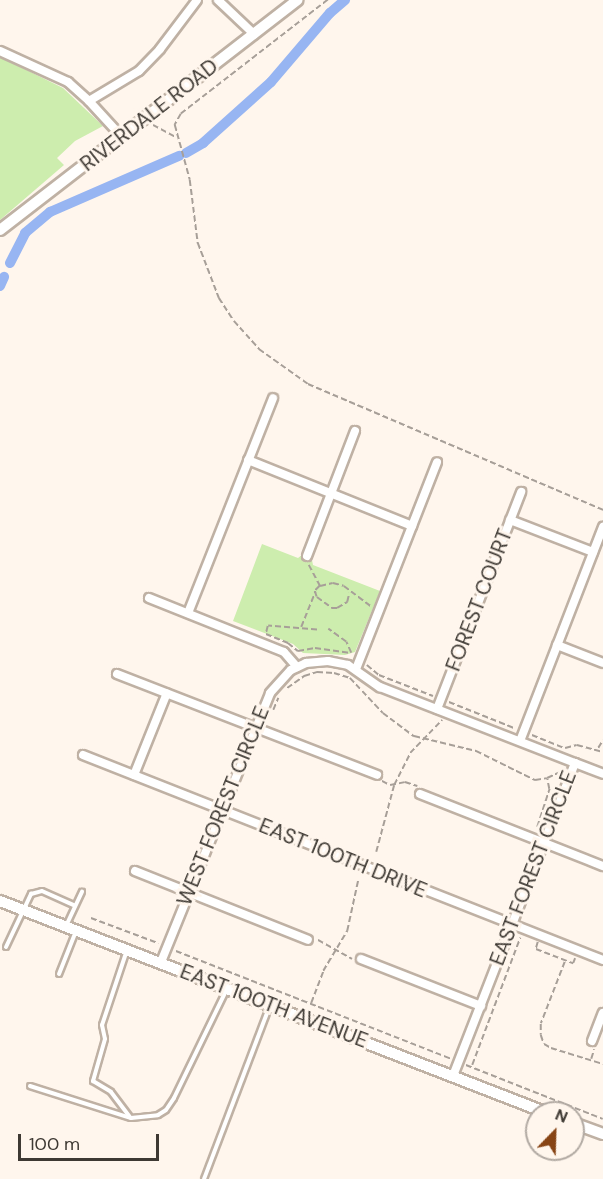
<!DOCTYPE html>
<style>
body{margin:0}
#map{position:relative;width:603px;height:1179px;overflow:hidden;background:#fff6ed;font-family:"DM Sans",sans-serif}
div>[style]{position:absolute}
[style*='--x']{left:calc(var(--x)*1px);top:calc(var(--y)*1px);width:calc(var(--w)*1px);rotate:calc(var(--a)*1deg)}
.green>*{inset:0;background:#cdedae}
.canal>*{height:10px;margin:-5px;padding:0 5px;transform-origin:5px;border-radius:5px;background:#97b5f2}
.path>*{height:1.5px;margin-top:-0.75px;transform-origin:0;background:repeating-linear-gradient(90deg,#a79f98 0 6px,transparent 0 9px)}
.roads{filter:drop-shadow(2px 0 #bfb1a4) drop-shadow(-2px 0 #bfb1a4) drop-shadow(0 2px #bfb1a4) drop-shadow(0 -2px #bfb1a4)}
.lane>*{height:4px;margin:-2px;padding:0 2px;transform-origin:2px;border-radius:2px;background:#fff}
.street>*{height:8px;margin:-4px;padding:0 4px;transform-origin:4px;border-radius:4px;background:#fff}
.secondary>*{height:10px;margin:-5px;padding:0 5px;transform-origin:5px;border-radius:5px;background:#fff}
span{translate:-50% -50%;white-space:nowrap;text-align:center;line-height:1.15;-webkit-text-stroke:6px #fff6ed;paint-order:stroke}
.street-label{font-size:21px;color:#3e3933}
.north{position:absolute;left:525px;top:1101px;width:60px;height:60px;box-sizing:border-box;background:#fff6ed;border:2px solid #b2aaa3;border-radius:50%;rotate:23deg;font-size:16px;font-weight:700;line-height:24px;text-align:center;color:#3e3933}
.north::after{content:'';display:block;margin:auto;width:21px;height:27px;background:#874415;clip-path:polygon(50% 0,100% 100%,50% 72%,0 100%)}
.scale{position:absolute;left:18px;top:1134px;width:141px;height:27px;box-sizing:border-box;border:3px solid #3e3933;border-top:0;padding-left:8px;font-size:18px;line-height:21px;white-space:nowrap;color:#3e3933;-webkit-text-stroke:4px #fff6ed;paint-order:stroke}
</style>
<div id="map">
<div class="green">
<i style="clip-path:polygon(0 57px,63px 88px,103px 126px,75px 141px,57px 158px,64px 165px,0 220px)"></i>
<i style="clip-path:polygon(262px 544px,298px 558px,302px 555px,312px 560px,313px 565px,380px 591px,355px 652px,345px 655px,303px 653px,293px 644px,233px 621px)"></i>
</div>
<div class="canal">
<i style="--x:186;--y:153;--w:20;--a:-30"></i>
<i style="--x:203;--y:143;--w:91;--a:-41.9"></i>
<i style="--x:271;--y:82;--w:91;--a:-49.5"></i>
<i style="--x:330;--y:13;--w:20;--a:-41"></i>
<i style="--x:10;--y:263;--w:34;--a:-63"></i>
<i style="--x:25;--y:233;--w:33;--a:-40"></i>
<i style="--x:50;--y:212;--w:141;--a:-23.5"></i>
<i style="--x:0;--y:286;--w:10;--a:-66"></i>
</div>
<div class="path">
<i style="--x:328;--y:0;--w:186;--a:142.2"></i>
<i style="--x:181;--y:114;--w:13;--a:119"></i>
<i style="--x:175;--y:125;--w:57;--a:74.7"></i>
<i style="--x:190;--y:180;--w:64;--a:82.8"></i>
<i style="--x:198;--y:243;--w:59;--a:69.1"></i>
<i style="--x:219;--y:298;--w:27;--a:57"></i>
<i style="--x:234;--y:321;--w:38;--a:48"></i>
<i style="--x:259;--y:349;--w:60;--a:35.5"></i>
<i style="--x:308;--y:384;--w:321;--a:23.1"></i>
<i style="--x:153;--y:125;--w:26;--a:28"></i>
<i style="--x:309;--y:565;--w:24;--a:62"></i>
<i style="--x:320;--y:586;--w:13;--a:-13"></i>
<i style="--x:333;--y:583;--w:11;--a:15"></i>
<i style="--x:344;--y:586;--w:34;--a:37"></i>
<i style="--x:320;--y:586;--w:7;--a:135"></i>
<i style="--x:315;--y:591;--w:6;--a:72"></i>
<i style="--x:317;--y:597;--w:19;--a:36"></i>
<i style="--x:332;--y:608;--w:5;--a:0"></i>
<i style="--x:337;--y:608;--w:12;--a:-31"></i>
<i style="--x:347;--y:602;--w:9;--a:-77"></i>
<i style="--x:301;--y:627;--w:38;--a:-68"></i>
<i style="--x:317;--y:630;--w:49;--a:-175.3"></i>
<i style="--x:268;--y:626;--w:8;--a:104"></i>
<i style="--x:266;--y:634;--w:24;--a:22"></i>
<i style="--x:288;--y:643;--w:13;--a:39"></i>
<i style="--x:298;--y:651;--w:17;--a:-10"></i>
<i style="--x:315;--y:648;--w:36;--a:8"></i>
<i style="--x:351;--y:653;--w:12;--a:-114"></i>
<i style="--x:346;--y:642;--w:22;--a:-144"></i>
<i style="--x:367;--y:665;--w:16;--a:40"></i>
<i style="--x:379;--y:675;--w:58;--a:21.3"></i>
<i style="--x:287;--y:688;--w:21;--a:-35"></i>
<i style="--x:304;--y:676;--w:14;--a:-17"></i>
<i style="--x:317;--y:672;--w:17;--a:3"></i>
<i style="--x:334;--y:673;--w:17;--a:17"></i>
<i style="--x:350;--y:678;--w:48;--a:46.7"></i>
<i style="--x:383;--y:713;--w:39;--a:37"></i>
<i style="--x:414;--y:736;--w:64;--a:13.6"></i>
<i style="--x:476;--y:751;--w:66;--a:26.2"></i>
<i style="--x:535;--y:780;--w:12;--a:-9"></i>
<i style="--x:547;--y:778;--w:14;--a:-25"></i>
<i style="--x:449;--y:702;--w:70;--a:21.8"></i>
<i style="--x:273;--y:710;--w:13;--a:-67"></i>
<i style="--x:532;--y:735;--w:35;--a:22"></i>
<i style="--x:565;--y:748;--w:12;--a:-14"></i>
<i style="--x:577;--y:745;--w:27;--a:15"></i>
<i style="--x:598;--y:748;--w:9;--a:-58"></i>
<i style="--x:382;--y:781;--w:9;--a:27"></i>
<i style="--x:390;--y:785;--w:15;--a:-11"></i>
<i style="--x:405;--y:782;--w:13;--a:18"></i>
<i style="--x:537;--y:827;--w:40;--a:-72"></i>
<i style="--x:549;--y:789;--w:10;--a:-101"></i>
<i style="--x:376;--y:852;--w:69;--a:-75"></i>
<i style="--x:394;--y:785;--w:36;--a:-63"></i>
<i style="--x:410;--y:753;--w:46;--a:-45.9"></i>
<i style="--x:91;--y:918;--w:72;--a:20.5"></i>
<i style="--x:318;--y:940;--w:39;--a:29"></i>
<i style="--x:538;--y:942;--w:7;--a:106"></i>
<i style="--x:536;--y:949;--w:40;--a:21"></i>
<i style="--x:573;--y:963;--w:5;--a:-68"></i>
<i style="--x:176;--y:951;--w:295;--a:21.4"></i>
<i style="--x:565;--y:962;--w:66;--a:111.2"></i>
<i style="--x:541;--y:1024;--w:11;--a:90"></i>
<i style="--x:541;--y:1035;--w:9;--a:72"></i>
<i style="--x:544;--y:1044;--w:8;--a:30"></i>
<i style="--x:551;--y:1048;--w:54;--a:17.1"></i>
<i style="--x:311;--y:1003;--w:34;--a:-69"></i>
<i style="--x:323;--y:971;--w:47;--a:-59"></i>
<i style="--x:347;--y:931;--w:52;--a:-77.8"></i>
<i style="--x:591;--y:1059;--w:10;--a:-73"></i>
<i style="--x:466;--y:1065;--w:147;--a:21.5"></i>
<i style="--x:472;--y:1065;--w:136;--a:-69.3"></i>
</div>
<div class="roads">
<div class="lane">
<i style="--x:66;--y:926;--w:38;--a:-65"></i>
<i style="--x:6;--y:947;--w:59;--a:-64.7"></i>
<i style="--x:31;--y:894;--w:11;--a:-15"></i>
<i style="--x:42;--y:891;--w:36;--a:24"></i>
<i style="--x:126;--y:953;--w:76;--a:108.4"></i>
<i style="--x:102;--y:1025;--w:14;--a:78"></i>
<i style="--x:105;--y:1039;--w:44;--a:105.9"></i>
<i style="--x:93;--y:1081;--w:21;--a:31"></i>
<i style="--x:111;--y:1092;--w:31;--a:53"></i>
<i style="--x:59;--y:974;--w:46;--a:-68.4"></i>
<i style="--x:30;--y:1086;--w:106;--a:17.6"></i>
<i style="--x:131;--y:1118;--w:27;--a:-6"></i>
<i style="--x:158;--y:1115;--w:9;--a:-32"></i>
<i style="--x:166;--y:1110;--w:14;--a:-56"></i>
<i style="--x:174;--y:1098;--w:119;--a:-64.1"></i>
<i style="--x:204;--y:1179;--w:183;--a:-69.2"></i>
</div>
<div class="street">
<i style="--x:218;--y:0;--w:50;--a:43.4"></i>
<i style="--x:0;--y:51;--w:75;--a:24.5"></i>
<i style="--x:68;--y:82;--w:28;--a:42"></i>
<i style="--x:89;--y:101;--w:49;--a:47.5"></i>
<i style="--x:89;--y:101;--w:58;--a:-31"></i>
<i style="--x:139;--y:71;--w:30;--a:-46"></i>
<i style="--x:160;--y:49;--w:61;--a:-52.9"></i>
<i style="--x:248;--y:460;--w:177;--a:21.9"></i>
<i style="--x:510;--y:520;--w:89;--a:21.1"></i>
<i style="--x:307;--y:556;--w:134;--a:-69"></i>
<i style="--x:149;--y:598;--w:145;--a:21.8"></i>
<i style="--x:284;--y:652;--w:20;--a:49"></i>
<i style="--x:188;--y:613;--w:231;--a:-68.4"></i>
<i style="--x:557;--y:645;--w:49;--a:21.4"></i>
<i style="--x:356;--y:669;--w:222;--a:-68.6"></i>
<i style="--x:117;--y:674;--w:279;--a:21.2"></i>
<i style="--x:437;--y:709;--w:233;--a:-68.8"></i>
<i style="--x:520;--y:741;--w:230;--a:-68.8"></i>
<i style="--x:83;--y:755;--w:559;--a:21.52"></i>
<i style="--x:575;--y:763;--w:30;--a:21"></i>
<i style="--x:134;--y:775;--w:88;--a:-68.1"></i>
<i style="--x:420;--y:794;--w:197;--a:21.5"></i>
<i style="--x:135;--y:871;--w:186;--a:21.7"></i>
<i style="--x:361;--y:959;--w:129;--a:21.4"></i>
<i style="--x:161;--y:962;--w:290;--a:-67.9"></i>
<i style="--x:270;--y:693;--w:31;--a:-48"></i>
<i style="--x:291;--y:670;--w:17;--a:-25"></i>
<i style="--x:306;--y:663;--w:22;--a:-5"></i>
<i style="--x:328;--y:661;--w:20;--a:11"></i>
<i style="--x:348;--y:665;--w:39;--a:35"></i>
<i style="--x:380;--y:687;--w:209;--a:21.3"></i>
<i style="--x:575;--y:763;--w:336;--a:111.3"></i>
<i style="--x:592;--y:1041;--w:30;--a:-69"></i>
</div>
<div class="secondary">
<i style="--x:0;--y:230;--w:376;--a:-37.7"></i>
<i style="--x:0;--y:901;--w:587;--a:21.18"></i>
<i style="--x:573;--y:1123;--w:32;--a:20"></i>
</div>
</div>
<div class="street-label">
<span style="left:149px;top:115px;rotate:-38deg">RIVERDALE ROAD</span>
<span style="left:479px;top:600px;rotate:-69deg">FOREST COURT</span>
<span style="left:223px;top:806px;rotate:-68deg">WEST FOREST CIRCLE</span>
<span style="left:343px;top:858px;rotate:22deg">EAST 100TH DRIVE</span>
<span style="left:533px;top:868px;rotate:-69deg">EAST FOREST CIRCLE</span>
<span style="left:274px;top:1006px;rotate:21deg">EAST 100TH AVENUE</span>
</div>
<div class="north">N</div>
<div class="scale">100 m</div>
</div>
